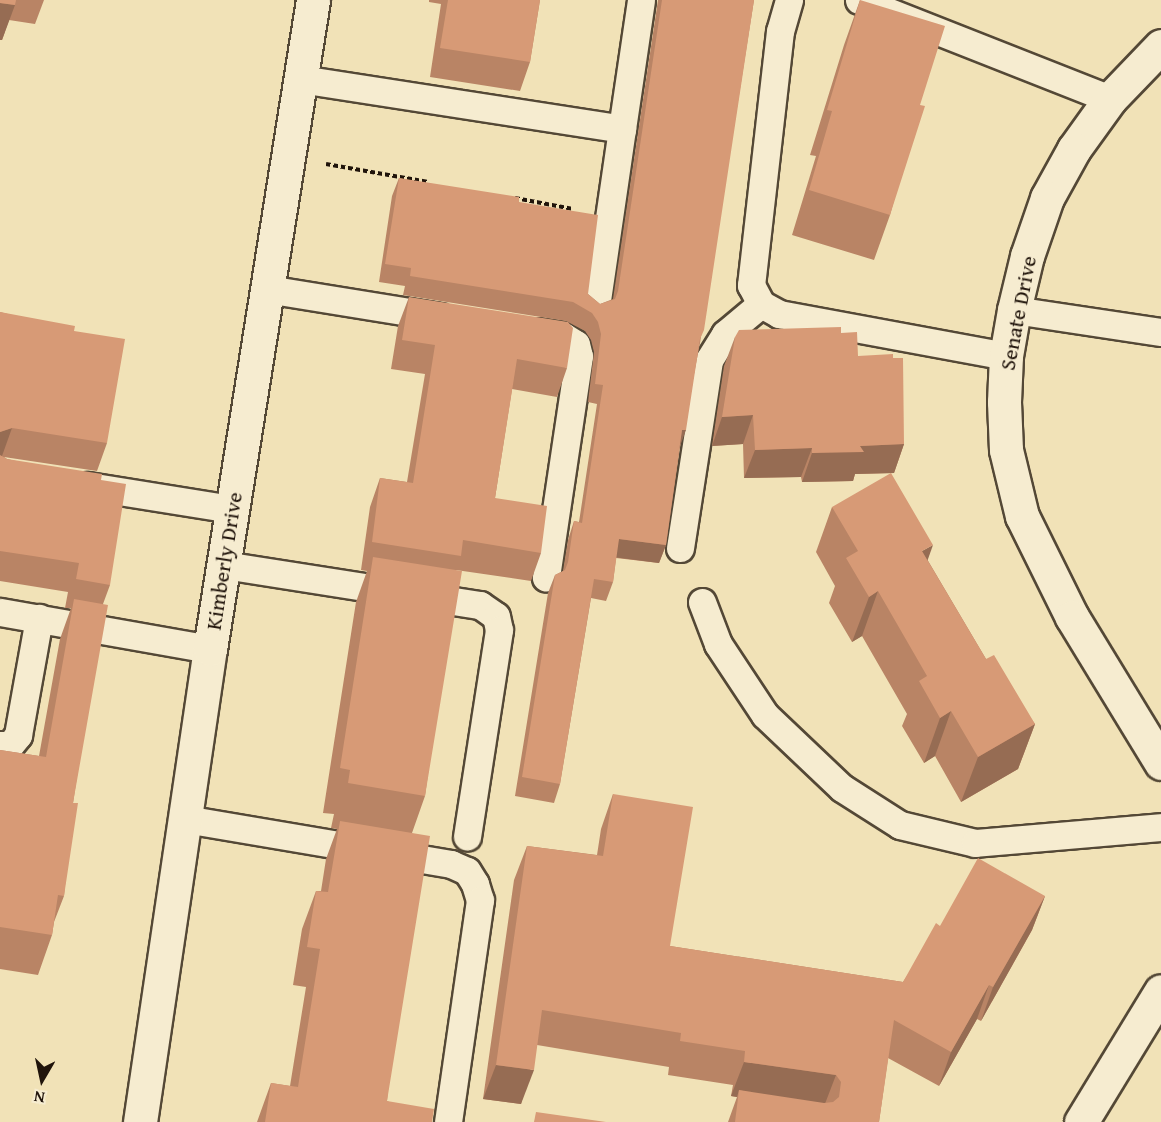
<!DOCTYPE html>
<style>
body{margin:0}
#map{position:relative;width:1161px;height:1122px;overflow:hidden;background:#f1e2b7;font-family:"Gentium Book Plus",serif}
div>[style]{position:absolute}
[style*='--x']{left:calc(var(--x)*1px);top:calc(var(--y)*1px);width:calc(var(--w)*1px);rotate:calc(var(--a)*1deg)}
.path>*{height:4px;margin-top:-2px;transform-origin:0;background:repeating-linear-gradient(90deg,#20140b 0 4.5px,transparent 0 7.5px)}
.roads{filter:drop-shadow(2px 0 #544836) drop-shadow(-2px 0 #544836) drop-shadow(0 2px #544836) drop-shadow(0 -2px #544836)}
.lane>*{height:27px;margin:-13.5px;padding:0 13.5px;transform-origin:13.5px;border-radius:13.5px;background:#f6ecd0}
.street>*{height:33px;margin:-16.5px;padding:0 16.5px;transform-origin:16.5px;border-radius:16.5px;background:#f6ecd0}
.wall>*{inset:0;background:#b98465}
.shaded-wall>*{inset:0;background:#966c53}
.building>*{inset:0;background:#d79a76}
span{translate:-50% -50%;white-space:nowrap;text-align:center;line-height:1.15;-webkit-text-stroke:4.5px #f6ecd0;paint-order:stroke}
.street-label{font-size:22px;color:#20140b}
.north{position:absolute;left:12px;top:1050px;width:60px;height:60px;-webkit-text-stroke:4px #f6ecd0;paint-order:stroke;rotate:189deg;font-size:16px;font-weight:700;line-height:24px;text-align:center;color:#20140b}
.north::after{content:'';display:block;margin:auto;width:21px;height:27px;background:#20140b;clip-path:polygon(50% 0,100% 100%,50% 72%,0 100%)}
</style>
<div id="map">
<div class="path">
<i style="--x:326;--y:164;--w:104;--a:10"></i>
<i style="--x:515;--y:198;--w:59;--a:10.7"></i>
</div>
<div class="roads">
<div class="lane">
<i style="--x:789;--y:0;--w:32;--a:106"></i>
<i style="--x:780;--y:31;--w:256;--a:96.5"></i>
<i style="--x:751;--y:285;--w:21;--a:62"></i>
<i style="--x:761;--y:304;--w:21;--a:29"></i>
<i style="--x:779;--y:314;--w:231;--a:10.5"></i>
<i style="--x:859;--y:0;--w:270;--a:21.5"></i>
<i style="--x:300;--y:79;--w:326;--a:8.8"></i>
<i style="--x:622;--y:129;--w:130;--a:-81.6"></i>
<i style="--x:267;--y:289;--w:175;--a:9.2"></i>
<i style="--x:596;--y:307;--w:180;--a:-81.7"></i>
<i style="--x:1014;--y:310;--w:149;--a:8.5"></i>
<i style="--x:538;--y:332;--w:25;--a:9"></i>
<i style="--x:563;--y:336;--w:15;--a:32"></i>
<i style="--x:576;--y:344;--w:12;--a:76"></i>
<i style="--x:579;--y:356;--w:224;--a:98.5"></i>
<i style="--x:88;--y:486;--w:146;--a:9.1"></i>
<i style="--x:680;--y:548;--w:190;--a:-81.2"></i>
<i style="--x:709;--y:360;--w:31;--a:-58"></i>
<i style="--x:725;--y:334;--w:47;--a:-39.8"></i>
<i style="--x:224;--y:565;--w:259;--a:8.9"></i>
<i style="--x:480;--y:605;--w:19;--a:35"></i>
<i style="--x:496;--y:616;--w:14;--a:78"></i>
<i style="--x:499;--y:630;--w:209;--a:98.8"></i>
<i style="--x:702;--y:602;--w:45;--a:69.1"></i>
<i style="--x:718;--y:644;--w:85;--a:56.5"></i>
<i style="--x:765;--y:715;--w:106;--a:43.5"></i>
<i style="--x:842;--y:788;--w:69;--a:32.5"></i>
<i style="--x:900;--y:825;--w:77;--a:13.5"></i>
<i style="--x:975;--y:843;--w:187;--a:-4.9"></i>
<i style="--x:0;--y:612;--w:213;--a:10"></i>
<i style="--x:0;--y:745;--w:10;--a:0"></i>
<i style="--x:10;--y:745;--w:13;--a:-51"></i>
<i style="--x:18;--y:735;--w:119;--a:-79.8"></i>
<i style="--x:185;--y:819;--w:270;--a:9.6"></i>
<i style="--x:451;--y:864;--w:17;--a:24"></i>
<i style="--x:467;--y:871;--w:15;--a:58"></i>
<i style="--x:475;--y:884;--w:17;--a:73"></i>
<i style="--x:480;--y:900;--w:224;--a:98.2"></i>
</div>
<div class="street">
<i style="--x:1161;--y:46;--w:74;--a:133.9"></i>
<i style="--x:1110;--y:99;--w:62;--a:125.8"></i>
<i style="--x:1074;--y:149;--w:56;--a:118.9"></i>
<i style="--x:1047;--y:198;--w:61;--a:109"></i>
<i style="--x:1027;--y:256;--w:56;--a:103.5"></i>
<i style="--x:1014;--y:310;--w:47;--a:99.9"></i>
<i style="--x:1006;--y:356;--w:46;--a:92.5"></i>
<i style="--x:1004;--y:402;--w:48;--a:87.6"></i>
<i style="--x:1006;--y:450;--w:68;--a:76.4"></i>
<i style="--x:1022;--y:516;--w:113;--a:63.7"></i>
<i style="--x:1072;--y:617;--w:171;--a:58.6"></i>
<i style="--x:140;--y:1122;--w:478;--a:-81.6"></i>
<i style="--x:210;--y:649;--w:657;--a:-80.98"></i>
<i style="--x:1081;--y:1122;--w:153;--a:-58.6"></i>
</div>
</div>
<div class="wall">
<i style="clip-path:polygon(0 0,44px 0,35px 24px,9px 20px,2px 40px,0 40px)"></i>
<i style="clip-path:polygon(429px 0,540px 0,530px 62px,520px 91px,430px 77px,441px 4px,429px 2px)"></i>
<i style="clip-path:polygon(658px 0,754px 0,700px 343px,680px 447px,666px 545px,659px 563px,616px 558px,613px 582px,606px 601px,591px 598px,560px 784px,554px 803px,515px 796px,548px 593px,555px 575px,563px 571px,568px 540px,574px 521px,579px 522px,597px 404px,588px 402px,594px 352px,591px 340px,585px 331px,566px 321px,403px 295px,405px 286px,379px 282px,392px 196px,399px 178px,519px 202px,588px 294px,600px 304px,613px 299px)"></i>
<i style="clip-path:polygon(860px 0,920px 105px,890px 215px,874px 260px,792px 235px,816px 156px,810px 155px,844px 45px)"></i>
<i style="clip-path:polygon(409px 297px,567px 368px,557px 397px,512px 389px,495px 498px,541px 553px,531px 581px,456px 570px,425px 796px,412px 833px,387px 1101px,432px 1122px,257px 1122px,271px 1083px,290px 1086px,306px 987px,293px 985px,302px 929px,316px 891px,321px 891px,326px 859px,337px 829px,331px 828px,334px 814px,323px 813px,356px 602px,367px 571px,361px 570px,370px 507px,380px 478px,407px 482px,425px 374px,391px 369px,398px 326px)"></i>
<i style="clip-path:polygon(0 312px,74px 331px,107px 443px,97px 471px,4px 457px,7px 459px,101px 480px,110px 585px,103px 604px,73px 803px,64px 896px,54px 922px,52px 935px,38px 975px,0 969px,0 750px,39px 756px,60px 639px,71px 608px,65px 608px,68px 592px,0 581px)"></i>
<i style="clip-path:polygon(841px 333px,858px 356px,904px 444px,894px 473px,855px 474px,853px 481px,802px 482px,801px 477px,744px 478px,743px 444px,712px 446px,724px 366px,735px 337px)"></i>
<i style="clip-path:polygon(832px 507px,927px 559px,986px 659px,1035px 724px,1018px 769px,961px 802px,935px 756px,924px 763px,902px 726px,907px 714px,862px 636px,852px 642px,829px 603px,835px 586px,816px 552px)"></i>
<i style="clip-path:polygon(613px 794px,670px 946px,903px 982px,940px 926px,1045px 896px,1032px 930px,981px 1021px,977px 1019px,939px 1086px,888px 1058px,879px 1122px,728px 1122px,737px 1097px,731px 1096px,733px 1085px,668px 1075px,669px 1067px,537px 1045px,521px 1104px,483px 1099px,514px 880px,527px 846px,597px 855px,601px 829px)"></i>
</div>
<div class="shaded-wall">
<i style="clip-path:polygon(0 3px,15px 5px,2px 40px,0 40px)"></i>
<i style="clip-path:polygon(753px 415px,743px 444px,712px 446px,722px 417px)"></i>
<i style="clip-path:polygon(12px 428px,2px 456px,0 457px,0 432px)"></i>
<i style="clip-path:polygon(682px 430px,686px 430px,679px 449px)"></i>
<i style="clip-path:polygon(904px 444px,894px 473px,855px 474px,853px 481px,802px 482px,812px 453px,860px 446px)"></i>
<i style="clip-path:polygon(812px 448px,801px 477px,744px 478px,755px 450px)"></i>
<i style="clip-path:polygon(619px 539px,666px 545px,659px 563px,613px 557px)"></i>
<i style="clip-path:polygon(933px 545px,917px 590px,922px 551px)"></i>
<i style="clip-path:polygon(878px 591px,862px 636px,852px 642px,869px 597px)"></i>
<i style="clip-path:polygon(951px 711px,935px 756px,924px 763px,940px 718px)"></i>
<i style="clip-path:polygon(1035px 724px,1018px 769px,961px 802px,978px 757px)"></i>
<i style="clip-path:polygon(1045px 896px,1032px 930px,981px 1021px,993px 987px)"></i>
<i style="clip-path:polygon(989px 985px,977px 1019px,939px 1086px,951px 1052px)"></i>
<i style="clip-path:polygon(744px 1062px,836px 1075px,823px 1109px,739px 1090px,737px 1097px,731px 1096px)"></i>
<i style="clip-path:polygon(496px 1065px,534px 1070px,521px 1104px,483px 1099px)"></i>
</div>
<div class="building">
<i style="clip-path:polygon(0 0,16px 0,15px 5px,0 3px)"></i>
<i style="clip-path:polygon(448px 0,540px 0,530px 62px,440px 48px)"></i>
<i style="clip-path:polygon(662px 0,754px 0,704px 330px,700px 339px,686px 430px,682px 430px,666px 545px,619px 539px,613px 582px,594px 579px,560px 784px,522px 777px,555px 575px,565px 570px,568px 562px,574px 521px,582px 523px,603px 385px,595px 384px,601px 334px,598px 322px,592px 313px,573px 302px,410px 276px,411px 268px,385px 264px,399px 178px,519px 197px,519px 202px,598px 215px,588px 294px,600px 304px,615px 299px,618px 291px)"></i>
<i style="clip-path:polygon(860px 0,945px 26px,920px 105px,925px 106px,890px 215px,809px 190px,832px 111px,827px 110px)"></i>
<i style="clip-path:polygon(409px 297px,568px 322px,573px 328px,567px 368px,517px 359px,495px 498px,547px 506px,541px 553px,463px 540px,461px 556px,372px 542px,380px 478px,413px 483px,435px 345px,402px 340px)"></i>
<i style="clip-path:polygon(0 312px,75px 326px,74px 331px,125px 339px,107px 443px,12px 428px,0 432px)"></i>
<i style="clip-path:polygon(841px 327px,841px 333px,857px 332px,858px 356px,893px 354px,893px 358px,903px 358px,904px 444px,860px 446px,864px 452px,812px 453px,812px 448px,755px 450px,753px 415px,722px 417px,735px 337px,739px 330px)"></i>
<i style="clip-path:polygon(0 455px,7px 459px,102px 474px,101px 480px,126px 484px,110px 585px,76px 579px,79px 563px,0 551px)"></i>
<i style="clip-path:polygon(891px 473px,933px 545px,922px 551px,986px 659px,994px 655px,1035px 724px,978px 757px,951px 711px,940px 718px,919px 681px,927px 676px,878px 591px,869px 597px,846px 558px,858px 551px,832px 507px)"></i>
<i style="clip-path:polygon(373px 557px,462px 571px,425px 796px,348px 783px,350px 770px,340px 768px)"></i>
<i style="clip-path:polygon(74px 599px,108px 605px,73px 803px,78px 803px,64px 896px,58px 895px,52px 935px,0 927px,0 750px,46px 757px)"></i>
<i style="clip-path:polygon(613px 794px,693px 807px,670px 946px,903px 982px,936px 923px,940px 926px,978px 858px,1045px 896px,993px 987px,989px 985px,951px 1052px,894px 1020px,879px 1122px,735px 1122px,739px 1090px,824px 1103px,833px 1102px,839px 1097px,841px 1082px,836px 1075px,744px 1062px,745px 1051px,680px 1041px,681px 1033px,542px 1010px,534px 1070px,496px 1065px,527px 846px,603px 856px)"></i>
<i style="clip-path:polygon(340px 821px,430px 836px,387px 1101px,434px 1109px,432px 1122px,265px 1122px,271px 1083px,298px 1087px,320px 949px,307px 947px,316px 891px,328px 892px)"></i>
<i style="clip-path:polygon(536px 1112px,606px 1122px,534px 1122px)"></i>
</div>
<div class="street-label">
<span style="left:1018px;top:313px;rotate:-79deg">Senate Drive</span>
<span style="left:224px;top:561px;rotate:-81deg">Kimberly Drive</span>
</div>
<div class="north">N</div>
</div>
